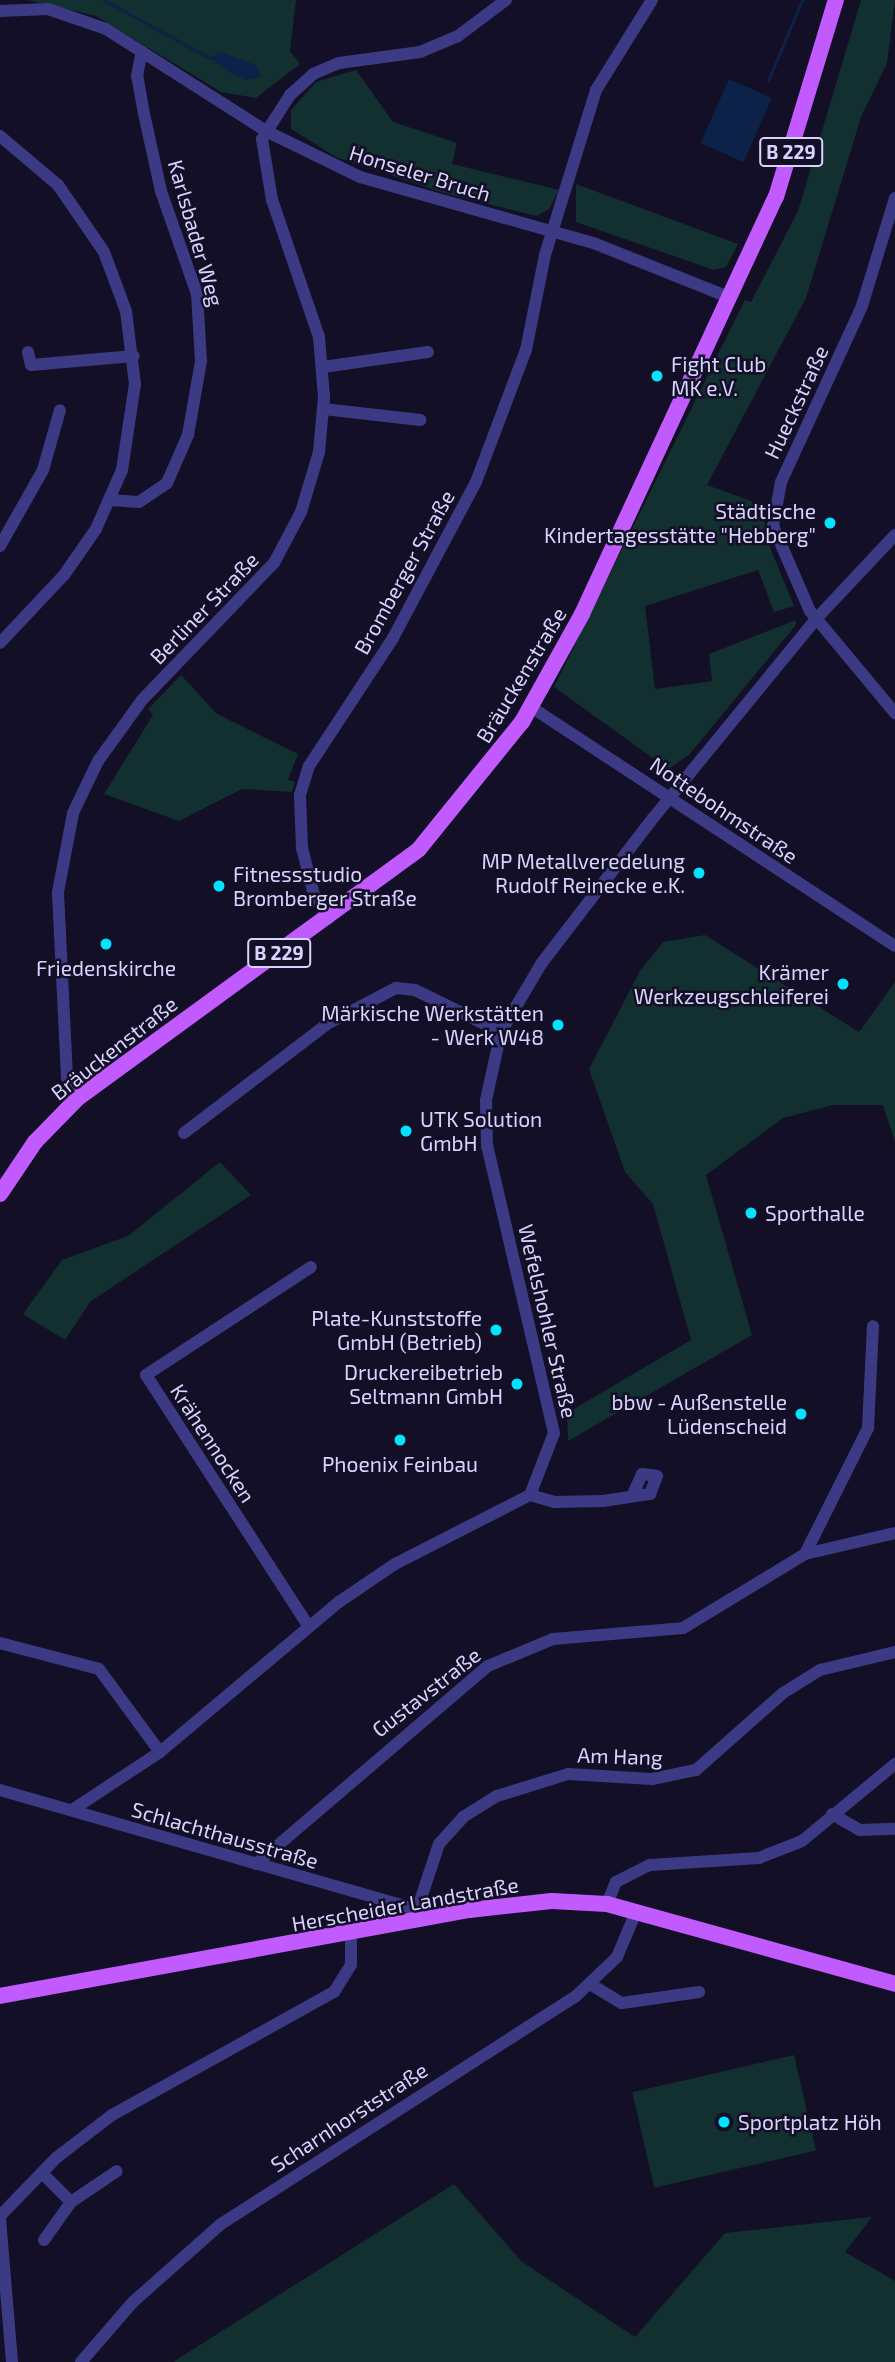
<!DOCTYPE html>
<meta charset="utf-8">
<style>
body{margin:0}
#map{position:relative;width:895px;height:2362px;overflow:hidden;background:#130f26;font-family:"Exo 2",sans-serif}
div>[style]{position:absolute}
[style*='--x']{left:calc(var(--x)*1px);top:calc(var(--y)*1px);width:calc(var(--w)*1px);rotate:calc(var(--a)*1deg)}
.green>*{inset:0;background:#12302f;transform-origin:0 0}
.water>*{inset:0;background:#0c2248;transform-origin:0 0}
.stream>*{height:2.5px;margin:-1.25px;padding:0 1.25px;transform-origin:1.25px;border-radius:1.25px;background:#0c2248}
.minor>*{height:12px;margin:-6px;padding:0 6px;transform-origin:6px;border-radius:6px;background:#3d3a85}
.major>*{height:16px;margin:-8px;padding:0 8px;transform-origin:8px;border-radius:8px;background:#c25bff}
.dots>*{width:19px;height:19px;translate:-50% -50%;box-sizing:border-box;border:4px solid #130f26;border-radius:50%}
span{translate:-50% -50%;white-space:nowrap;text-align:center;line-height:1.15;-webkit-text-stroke:5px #130f26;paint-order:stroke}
.shield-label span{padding:2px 5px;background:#130f26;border:2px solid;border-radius:5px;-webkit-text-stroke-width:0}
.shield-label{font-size:19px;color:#d9d4ff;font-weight:700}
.street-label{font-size:21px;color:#d9d4ff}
.poi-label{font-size:21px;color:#d9d4ff}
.left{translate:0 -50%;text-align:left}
.right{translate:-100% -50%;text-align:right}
</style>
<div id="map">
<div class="green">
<i style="clip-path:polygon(28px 0,296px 0,290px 51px,300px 64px,256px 98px,221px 92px,96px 16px)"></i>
<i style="clip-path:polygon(861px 0,895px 0,887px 63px,861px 117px,806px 298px,707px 485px,765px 506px,765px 535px,794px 606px,774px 612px,758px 570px,645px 606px,655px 689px,712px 681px,709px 654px,796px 620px,795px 626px,689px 755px,668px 769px,554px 687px,745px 300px,751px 302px,798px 211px)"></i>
<i style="clip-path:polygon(356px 70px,393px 122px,457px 143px,452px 164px,559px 190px,549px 209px,536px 216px,444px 193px,336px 157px,291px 129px,291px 110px,316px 82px)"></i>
<i style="clip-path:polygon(576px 184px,738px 244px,726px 267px,714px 270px,576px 222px)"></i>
<i style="clip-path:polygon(181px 675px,217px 714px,298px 754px,288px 780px,295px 782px,292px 792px,242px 789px,179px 821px,104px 794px,153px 715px,148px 709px)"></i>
<i style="clip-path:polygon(705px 935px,859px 1032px,895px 982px,895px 1142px,883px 1105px,833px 1105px,783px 1118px,706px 1175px,752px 1335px,568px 1441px,567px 1413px,691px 1340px,653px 1204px,625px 1172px,589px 1069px,640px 971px,663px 942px)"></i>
<i style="clip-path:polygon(220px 1162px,251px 1195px,91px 1301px,65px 1340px,23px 1314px,62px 1260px,128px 1236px)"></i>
<i style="left:794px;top:2055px;width:98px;height:166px;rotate:77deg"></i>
<i style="clip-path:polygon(454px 2184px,521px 2261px,635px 2337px,725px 2233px,872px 2217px,845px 2252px,895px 2281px,895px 2362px,173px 2362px)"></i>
</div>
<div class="water">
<i style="clip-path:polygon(220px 52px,256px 65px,261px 77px,246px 80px,231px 73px,210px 58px)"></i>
<i style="left:729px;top:79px;width:47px;height:70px;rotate:24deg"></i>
</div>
<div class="stream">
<i style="--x:104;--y:0;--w:121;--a:28.7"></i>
<i style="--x:768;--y:81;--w:88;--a:-67.2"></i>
</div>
<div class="minor">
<i style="--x:0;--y:11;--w:48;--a:-2.4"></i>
<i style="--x:48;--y:9;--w:61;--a:19"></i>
<i style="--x:106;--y:29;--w:190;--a:32.5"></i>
<i style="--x:266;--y:131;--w:105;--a:26.1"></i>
<i style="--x:360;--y:177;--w:245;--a:15.8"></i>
<i style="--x:596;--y:244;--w:145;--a:21.8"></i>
<i style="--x:0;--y:136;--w:76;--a:40.2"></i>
<i style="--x:58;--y:185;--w:81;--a:55.5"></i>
<i style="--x:104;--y:252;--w:63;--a:69.6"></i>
<i style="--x:126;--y:311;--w:74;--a:83"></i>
<i style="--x:135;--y:384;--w:87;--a:98.6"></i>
<i style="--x:122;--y:470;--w:64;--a:113.8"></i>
<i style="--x:96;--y:529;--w:56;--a:124.8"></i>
<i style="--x:64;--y:575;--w:93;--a:133.3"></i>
<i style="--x:895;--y:198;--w:113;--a:107"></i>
<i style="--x:862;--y:306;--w:194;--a:114.7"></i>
<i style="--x:781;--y:482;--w:45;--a:100.3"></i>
<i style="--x:773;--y:526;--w:93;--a:66.5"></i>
<i style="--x:810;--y:611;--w:133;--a:50.2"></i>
<i style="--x:28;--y:352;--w:13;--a:77"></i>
<i style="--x:31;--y:365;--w:103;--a:-5"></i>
<i style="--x:323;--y:367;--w:106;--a:-8.1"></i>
<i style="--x:324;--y:409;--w:97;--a:6.5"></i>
<i style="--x:110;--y:500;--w:29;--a:4"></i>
<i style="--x:139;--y:502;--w:34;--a:-34"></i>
<i style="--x:167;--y:483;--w:52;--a:-66.4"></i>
<i style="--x:188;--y:435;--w:75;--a:-80"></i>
<i style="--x:201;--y:361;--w:67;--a:-93.4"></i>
<i style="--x:197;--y:294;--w:109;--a:-109.3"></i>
<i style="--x:161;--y:191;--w:79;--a:-102.4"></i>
<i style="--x:144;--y:114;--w:39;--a:-100"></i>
<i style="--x:137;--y:76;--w:25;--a:-79"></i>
<i style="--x:0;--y:546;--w:87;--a:-60.5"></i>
<i style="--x:43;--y:470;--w:62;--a:-74.2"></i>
<i style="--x:531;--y:707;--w:435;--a:33.3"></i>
<i style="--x:329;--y:918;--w:27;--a:-123"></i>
<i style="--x:314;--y:895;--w:49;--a:-104.3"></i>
<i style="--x:302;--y:848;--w:53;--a:-92.2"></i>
<i style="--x:300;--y:795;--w:30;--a:-73"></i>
<i style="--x:309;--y:766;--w:153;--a:-56.7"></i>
<i style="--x:393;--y:638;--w:177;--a:-62"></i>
<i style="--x:476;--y:482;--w:141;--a:-69.3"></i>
<i style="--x:526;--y:350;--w:97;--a:-78.7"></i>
<i style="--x:545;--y:255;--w:173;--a:-72.8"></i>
<i style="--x:596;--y:90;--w:106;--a:-58.1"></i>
<i style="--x:78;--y:1098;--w:24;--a:-118"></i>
<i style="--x:67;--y:1077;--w:185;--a:-92.8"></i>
<i style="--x:58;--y:892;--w:80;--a:-79.2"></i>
<i style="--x:73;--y:813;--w:58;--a:-64.3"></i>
<i style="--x:98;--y:761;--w:75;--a:-54.2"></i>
<i style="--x:142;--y:700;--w:190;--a:-46.1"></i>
<i style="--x:274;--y:563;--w:58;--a:-62.1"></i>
<i style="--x:301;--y:512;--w:63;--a:-73.3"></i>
<i style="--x:319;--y:452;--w:55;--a:-84.8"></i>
<i style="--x:324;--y:397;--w:60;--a:-94.8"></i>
<i style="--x:319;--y:337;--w:145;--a:-108.9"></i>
<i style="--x:272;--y:200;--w:62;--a:-99.3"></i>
<i style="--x:262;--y:139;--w:52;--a:-57.5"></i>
<i style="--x:290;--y:95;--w:31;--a:-42"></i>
<i style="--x:313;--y:74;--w:28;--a:-23"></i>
<i style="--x:339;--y:63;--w:82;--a:-7.7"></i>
<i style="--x:420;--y:52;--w:41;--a:-22.8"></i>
<i style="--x:458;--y:36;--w:60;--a:-36.9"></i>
<i style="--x:184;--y:1133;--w:180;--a:-37.3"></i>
<i style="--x:327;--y:1024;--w:78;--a:-27.6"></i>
<i style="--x:396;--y:988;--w:19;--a:6"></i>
<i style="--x:415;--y:990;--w:96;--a:26"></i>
<i style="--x:530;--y:1495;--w:25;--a:16"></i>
<i style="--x:554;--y:1502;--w:49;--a:-1.2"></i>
<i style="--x:603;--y:1501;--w:48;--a:-8.5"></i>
<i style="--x:650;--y:1494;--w:19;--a:-69"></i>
<i style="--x:657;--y:1476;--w:15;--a:-172"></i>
<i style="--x:642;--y:1474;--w:22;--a:114"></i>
<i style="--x:805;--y:1554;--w:92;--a:-13.1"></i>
<i style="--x:309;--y:1627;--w:300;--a:-122.9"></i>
<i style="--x:146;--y:1375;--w:197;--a:-33.2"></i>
<i style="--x:0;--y:1643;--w:102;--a:14.7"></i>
<i style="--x:99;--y:1669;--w:103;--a:53.7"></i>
<i style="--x:160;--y:1752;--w:234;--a:-40"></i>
<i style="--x:339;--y:1602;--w:68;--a:-34.2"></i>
<i style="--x:395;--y:1564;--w:152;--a:-27.1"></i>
<i style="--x:530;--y:1495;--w:66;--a:-68.8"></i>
<i style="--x:554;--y:1433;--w:295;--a:-103.1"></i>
<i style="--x:487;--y:1146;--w:46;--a:-91.2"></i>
<i style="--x:486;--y:1100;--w:70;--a:-77.6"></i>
<i style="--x:501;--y:1032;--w:79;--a:-59.5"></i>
<i style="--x:541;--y:964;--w:185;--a:-52.5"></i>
<i style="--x:654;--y:817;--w:257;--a:-50.7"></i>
<i style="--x:817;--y:618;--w:114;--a:-46.8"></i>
<i style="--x:0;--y:1790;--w:442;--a:16"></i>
<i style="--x:72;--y:1810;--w:105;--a:-33.4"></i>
<i style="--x:832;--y:1814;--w:32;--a:30"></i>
<i style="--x:860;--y:1830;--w:35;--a:-2"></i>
<i style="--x:256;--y:1864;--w:305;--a:-40.5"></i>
<i style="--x:488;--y:1666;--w:70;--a:-22.6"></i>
<i style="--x:553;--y:1639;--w:130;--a:-4.8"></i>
<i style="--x:683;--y:1628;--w:143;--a:-31.2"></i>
<i style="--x:805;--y:1554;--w:141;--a:-63.4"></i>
<i style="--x:868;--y:1428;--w:102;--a:-87.2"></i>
<i style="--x:607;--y:1904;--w:24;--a:-68"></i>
<i style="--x:616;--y:1882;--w:38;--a:-27"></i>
<i style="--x:650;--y:1865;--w:109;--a:-3.7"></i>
<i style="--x:759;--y:1858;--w:46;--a:-21.6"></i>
<i style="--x:802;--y:1841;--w:121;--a:-39.6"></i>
<i style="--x:417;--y:1910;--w:70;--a:-71.6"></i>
<i style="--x:439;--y:1844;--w:36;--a:-48"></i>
<i style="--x:463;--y:1817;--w:40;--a:-32"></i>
<i style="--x:497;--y:1796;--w:74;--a:-17.2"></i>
<i style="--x:568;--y:1774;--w:84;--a:3.4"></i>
<i style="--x:652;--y:1779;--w:45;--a:-11.6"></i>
<i style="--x:696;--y:1770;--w:116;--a:-41.5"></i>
<i style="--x:783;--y:1693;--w:44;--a:-31.9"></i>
<i style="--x:820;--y:1670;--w:77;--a:-13.5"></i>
<i style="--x:590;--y:1984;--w:37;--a:31"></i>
<i style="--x:622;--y:2003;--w:78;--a:-8.1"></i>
<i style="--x:42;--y:2173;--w:41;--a:45"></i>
<i style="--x:0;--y:2216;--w:81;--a:-46"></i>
<i style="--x:56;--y:2158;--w:71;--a:-37.5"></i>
<i style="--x:112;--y:2115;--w:254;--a:-29"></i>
<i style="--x:334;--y:1992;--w:32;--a:-58"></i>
<i style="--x:351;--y:1965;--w:31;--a:-90"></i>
<i style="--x:0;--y:2219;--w:144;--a:85.2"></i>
<i style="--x:44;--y:2240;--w:47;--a:-54.6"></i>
<i style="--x:71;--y:2202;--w:55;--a:-34"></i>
<i style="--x:81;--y:2362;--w:79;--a:-49.1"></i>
<i style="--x:133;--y:2302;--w:118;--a:-41.6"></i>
<i style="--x:221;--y:2224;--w:421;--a:-32.7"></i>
<i style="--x:575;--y:1997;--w:58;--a:-43.6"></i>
<i style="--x:617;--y:1957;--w:49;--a:-67.1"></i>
</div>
<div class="major">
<i style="--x:0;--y:1194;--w:63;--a:-56.1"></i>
<i style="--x:35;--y:1142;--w:62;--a:-45.7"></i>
<i style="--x:78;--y:1098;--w:422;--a:-36.1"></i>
<i style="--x:419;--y:849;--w:164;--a:-51"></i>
<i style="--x:522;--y:722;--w:124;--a:-60.9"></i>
<i style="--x:582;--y:614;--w:460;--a:-65.1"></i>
<i style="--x:776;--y:197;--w:206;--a:-73.1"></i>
<i style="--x:0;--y:1996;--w:477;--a:-10.4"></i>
<i style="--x:469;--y:1910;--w:83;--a:-6.2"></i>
<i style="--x:552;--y:1901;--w:55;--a:3.1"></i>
<i style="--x:607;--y:1904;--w:299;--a:15.5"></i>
</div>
<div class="dots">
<i style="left:657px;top:376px;background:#00e5ff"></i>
<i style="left:830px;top:523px;background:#00e5ff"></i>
<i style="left:699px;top:873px;background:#00e5ff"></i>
<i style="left:219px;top:886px;background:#00e5ff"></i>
<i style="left:106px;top:944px;background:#00e5ff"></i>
<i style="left:843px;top:984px;background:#00e5ff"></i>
<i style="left:558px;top:1025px;background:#00e5ff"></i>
<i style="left:406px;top:1131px;background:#00e5ff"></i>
<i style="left:751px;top:1213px;background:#00e5ff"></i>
<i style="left:496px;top:1330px;background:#00e5ff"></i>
<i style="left:517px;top:1384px;background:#00e5ff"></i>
<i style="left:801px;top:1414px;background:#00e5ff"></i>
<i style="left:400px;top:1440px;background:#00e5ff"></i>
<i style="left:724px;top:2122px;background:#00e5ff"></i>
</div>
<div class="shield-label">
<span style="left:791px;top:152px">B 229</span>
<span style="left:279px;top:953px">B 229</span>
</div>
<div class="street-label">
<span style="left:420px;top:173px;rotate:17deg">Honseler Bruch</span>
<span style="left:196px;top:233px;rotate:74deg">Karlsbader Weg</span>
<span style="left:796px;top:402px;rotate:-65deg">Hueckstraße</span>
<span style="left:404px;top:572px;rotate:-61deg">Bromberger Straße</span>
<span style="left:204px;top:608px;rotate:-46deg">Berliner Straße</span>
<span style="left:521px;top:675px;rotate:-59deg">Bräuckenstraße</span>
<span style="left:724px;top:810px;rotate:34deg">Nottebohmstraße</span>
<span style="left:114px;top:1048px;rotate:-38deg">Bräuckenstraße</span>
<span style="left:548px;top:1321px;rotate:77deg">Wefelshohler Straße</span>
<span style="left:213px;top:1443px;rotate:57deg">Krähennocken</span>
<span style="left:426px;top:1692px;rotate:-38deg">Gustavstraße</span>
<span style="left:620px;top:1756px;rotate:2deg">Am Hang</span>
<span style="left:225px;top:1835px;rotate:16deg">Schlachthausstraße</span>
<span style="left:405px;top:1904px;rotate:-10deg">Herscheider Landstraße</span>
<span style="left:349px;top:2117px;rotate:-33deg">Scharnhorststraße</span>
</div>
<div class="poi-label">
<span class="left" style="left:671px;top:376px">Fight Club<br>MK e.V.</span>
<span class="right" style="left:816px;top:523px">Städtische<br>Kindertagesstätte "Hebberg"</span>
<span class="right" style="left:685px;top:873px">MP Metallveredelung<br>Rudolf Reinecke e.K.</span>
<span class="left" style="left:233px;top:886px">Fitnessstudio<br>Bromberger Straße</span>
<span style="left:106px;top:968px">Friedenskirche</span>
<span class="right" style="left:829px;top:984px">Krämer<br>Werkzeugschleiferei</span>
<span class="right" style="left:544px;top:1025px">Märkische Werkstätten<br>- Werk W48</span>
<span class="left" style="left:420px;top:1131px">UTK Solution<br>GmbH</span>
<span class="left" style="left:765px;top:1213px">Sporthalle</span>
<span class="right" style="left:482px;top:1330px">Plate-Kunststoffe<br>GmbH (Betrieb)</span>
<span class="right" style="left:503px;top:1384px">Druckereibetrieb<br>Seltmann GmbH</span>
<span class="right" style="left:787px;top:1414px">bbw - Außenstelle<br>Lüdenscheid</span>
<span style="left:400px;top:1464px">Phoenix Feinbau</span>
<span class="left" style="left:738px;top:2122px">Sportplatz Höh</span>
</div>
</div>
